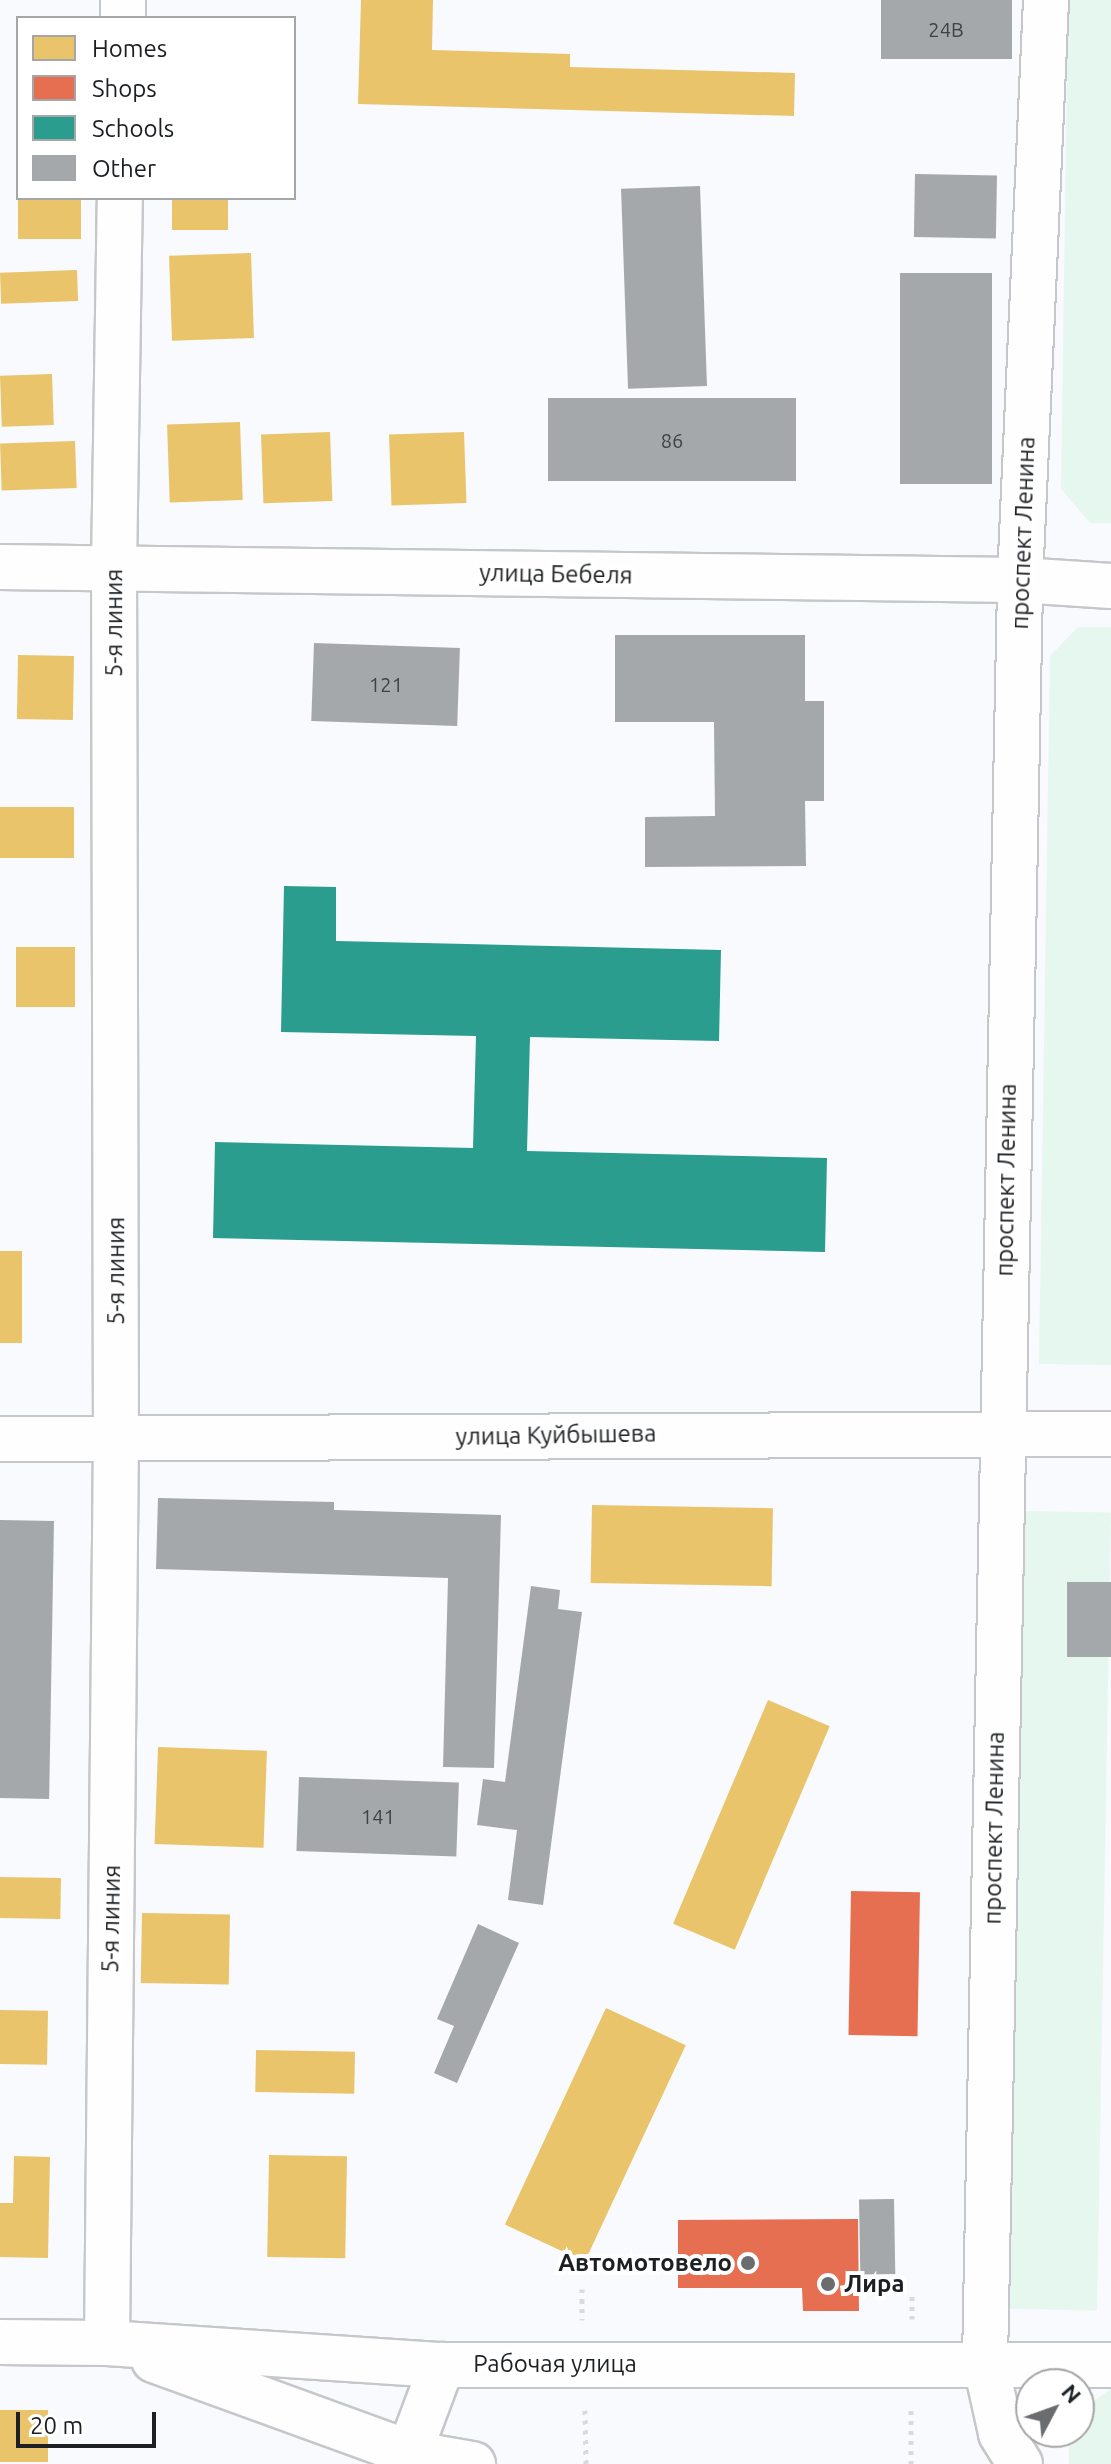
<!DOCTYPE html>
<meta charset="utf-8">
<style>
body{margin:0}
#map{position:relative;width:1111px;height:2464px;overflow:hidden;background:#f8fafd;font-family:Ubuntu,sans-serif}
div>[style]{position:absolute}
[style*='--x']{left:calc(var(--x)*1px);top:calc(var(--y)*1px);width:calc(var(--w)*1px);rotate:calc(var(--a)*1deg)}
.green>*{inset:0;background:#e6f7ef;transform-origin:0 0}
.homes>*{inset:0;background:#e9c46a;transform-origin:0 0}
.shops>*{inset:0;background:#e76f51;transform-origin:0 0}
.schools>*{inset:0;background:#2a9d8f}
.building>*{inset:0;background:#a5a8aa;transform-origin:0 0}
.path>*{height:5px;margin-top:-2.5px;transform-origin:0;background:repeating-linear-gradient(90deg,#dadadb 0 4px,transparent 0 10px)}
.roads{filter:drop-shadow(2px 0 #c5c7ca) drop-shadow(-2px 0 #c5c7ca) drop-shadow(0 2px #c5c7ca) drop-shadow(0 -2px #c5c7ca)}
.minor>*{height:44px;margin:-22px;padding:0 22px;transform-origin:22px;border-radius:22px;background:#fefeff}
.dots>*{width:22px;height:22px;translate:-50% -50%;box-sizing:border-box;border:4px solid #fff;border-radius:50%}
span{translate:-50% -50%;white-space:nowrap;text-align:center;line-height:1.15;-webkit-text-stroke:8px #fff;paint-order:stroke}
.number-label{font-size:20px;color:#3f4245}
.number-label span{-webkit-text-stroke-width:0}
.street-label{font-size:24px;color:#1d2023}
.poi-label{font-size:24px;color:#1d2023;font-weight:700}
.right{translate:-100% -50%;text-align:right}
.left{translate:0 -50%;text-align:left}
.legend{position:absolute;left:16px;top:16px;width:280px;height:184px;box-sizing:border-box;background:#fff;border:2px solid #a5a6a7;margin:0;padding:10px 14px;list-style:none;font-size:24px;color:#1d2023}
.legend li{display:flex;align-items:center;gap:16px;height:40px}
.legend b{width:40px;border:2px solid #a5a6a7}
.north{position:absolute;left:1015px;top:2368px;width:80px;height:80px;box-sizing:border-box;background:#fff;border:2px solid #a5a6a7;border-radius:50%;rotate:49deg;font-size:22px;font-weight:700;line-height:32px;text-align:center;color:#1d2023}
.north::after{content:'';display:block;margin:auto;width:28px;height:36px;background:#6a6c6f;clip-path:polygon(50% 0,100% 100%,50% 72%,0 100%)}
.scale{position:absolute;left:16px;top:2412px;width:140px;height:36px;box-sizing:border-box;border:4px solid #1d2023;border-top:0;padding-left:10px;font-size:24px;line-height:28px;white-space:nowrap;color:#1d2023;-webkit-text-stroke:6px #fff;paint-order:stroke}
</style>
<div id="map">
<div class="green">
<i style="clip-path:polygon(1068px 0,1111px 0,1111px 523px,1090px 523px,1061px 489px)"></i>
<i style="clip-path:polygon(1078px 627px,1111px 627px,1111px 1365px,1039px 1364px,1050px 656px)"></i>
<i style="left:1021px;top:1511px;width:90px;height:798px;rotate:1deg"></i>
<i style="clip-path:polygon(1111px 2389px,1111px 2464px,1069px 2464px,1069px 2432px,1079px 2432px,1079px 2411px)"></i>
</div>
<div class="homes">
<i style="clip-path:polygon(361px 0,433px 0,432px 50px,570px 54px,570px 67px,795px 73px,794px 116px,358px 104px)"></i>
<i style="left:18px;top:198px;width:63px;height:41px"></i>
<i style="left:172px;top:198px;width:56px;height:32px"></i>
<i style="left:251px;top:253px;width:85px;height:82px;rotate:88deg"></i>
<i style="left:77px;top:270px;width:31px;height:77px;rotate:88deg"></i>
<i style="left:52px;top:374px;width:51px;height:52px;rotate:88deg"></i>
<i style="left:240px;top:422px;width:78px;height:73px;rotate:88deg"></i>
<i style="left:330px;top:432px;width:69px;height:69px;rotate:88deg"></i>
<i style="left:464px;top:432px;width:71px;height:75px;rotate:88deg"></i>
<i style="left:75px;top:441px;width:47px;height:75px;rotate:88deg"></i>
<i style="left:18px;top:655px;width:56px;height:64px;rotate:1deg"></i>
<i style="left:0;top:807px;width:74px;height:51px"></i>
<i style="left:16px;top:947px;width:59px;height:60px"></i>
<i style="left:0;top:1251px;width:22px;height:92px"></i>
<i style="left:592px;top:1505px;width:181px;height:78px;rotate:1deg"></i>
<i style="left:768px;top:1700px;width:67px;height:243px;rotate:23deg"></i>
<i style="left:158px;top:1747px;width:109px;height:97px;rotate:2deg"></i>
<i style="left:0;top:1877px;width:61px;height:41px;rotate:1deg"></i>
<i style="left:142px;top:1913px;width:88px;height:70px;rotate:1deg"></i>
<i style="left:606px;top:2008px;width:88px;height:239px;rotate:25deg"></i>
<i style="left:0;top:2010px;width:48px;height:54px;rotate:1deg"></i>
<i style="left:256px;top:2050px;width:99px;height:42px;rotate:1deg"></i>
<i style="left:269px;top:2155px;width:78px;height:102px;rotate:1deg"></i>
<i style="clip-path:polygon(14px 2156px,50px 2157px,48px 2258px,0 2257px,0 2203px,13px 2203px)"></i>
<i style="left:0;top:2410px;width:48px;height:52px"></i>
</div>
<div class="shops">
<i style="left:851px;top:1891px;width:69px;height:144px;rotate:1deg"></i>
<i style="clip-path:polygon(858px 2219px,859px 2311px,803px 2311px,802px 2288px,678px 2288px,678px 2220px)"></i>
</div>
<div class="schools">
<i style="clip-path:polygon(284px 886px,336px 887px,336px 941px,721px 950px,719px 1041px,530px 1037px,527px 1151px,827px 1158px,825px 1252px,213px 1238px,215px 1142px,473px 1148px,476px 1036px,281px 1032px)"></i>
</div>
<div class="building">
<i style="left:881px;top:0;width:131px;height:59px"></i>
<i style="left:915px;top:174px;width:82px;height:63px;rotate:1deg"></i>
<i style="left:700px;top:186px;width:200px;height:79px;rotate:88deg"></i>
<i style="left:900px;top:273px;width:92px;height:211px"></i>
<i style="left:548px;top:398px;width:248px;height:83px"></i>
<i style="clip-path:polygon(615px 635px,805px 635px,805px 701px,824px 701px,824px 801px,805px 801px,806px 866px,645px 867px,645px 817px,715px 816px,714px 722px,615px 722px)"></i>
<i style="left:314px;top:643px;width:146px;height:78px;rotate:2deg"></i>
<i style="clip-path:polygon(158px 1498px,334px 1502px,334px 1510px,501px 1515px,494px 1768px,443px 1767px,448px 1578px,156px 1569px)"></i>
<i style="left:0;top:1520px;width:54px;height:278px;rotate:1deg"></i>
<i style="left:1067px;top:1582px;width:44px;height:75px"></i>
<i style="clip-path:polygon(531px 1586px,560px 1590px,558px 1609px,582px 1612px,543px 1905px,508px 1900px,517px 1830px,477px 1825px,483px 1779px,505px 1782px)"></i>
<i style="left:299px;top:1777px;width:160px;height:74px;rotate:2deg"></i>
<i style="clip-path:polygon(478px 1924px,519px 1943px,457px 2083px,434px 2073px,454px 2026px,437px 2019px)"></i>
<i style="left:894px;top:2199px;width:75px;height:35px;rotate:89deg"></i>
</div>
<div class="path">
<i style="--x:582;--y:2289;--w:31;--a:90"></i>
<i style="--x:912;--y:2296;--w:23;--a:90"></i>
<i style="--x:585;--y:2410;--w:54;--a:88.9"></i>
<i style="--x:911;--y:2464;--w:55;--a:-90"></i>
</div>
<div class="roads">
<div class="minor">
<i style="--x:123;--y:18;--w:18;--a:-90"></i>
<i style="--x:0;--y:567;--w:1020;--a:0.73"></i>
<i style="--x:1020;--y:580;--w:91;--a:3.8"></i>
<i style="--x:0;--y:1439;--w:1111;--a:-0.26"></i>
<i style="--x:0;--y:2342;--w:107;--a:0.5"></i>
<i style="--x:107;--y:2343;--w:336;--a:3.8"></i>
<i style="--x:442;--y:2365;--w:669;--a:0"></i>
<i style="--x:107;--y:2343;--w:904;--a:-89.43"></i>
<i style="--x:116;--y:1439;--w:871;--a:-90.13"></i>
<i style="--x:114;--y:568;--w:370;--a:-89.1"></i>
<i style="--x:154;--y:2360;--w:271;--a:20"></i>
<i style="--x:409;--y:2453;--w:65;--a:9.8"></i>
<i style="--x:405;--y:2464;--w:106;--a:-69.5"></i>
<i style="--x:1020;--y:2464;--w:36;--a:-122"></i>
<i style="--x:1001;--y:2433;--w:74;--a:-102.5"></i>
<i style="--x:985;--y:2361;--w:1781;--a:-88.87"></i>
<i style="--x:1020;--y:580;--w:581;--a:-87.43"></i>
</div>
</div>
<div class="dots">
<i style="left:748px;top:2263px;background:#6a6c6f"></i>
<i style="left:828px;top:2284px;background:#6a6c6f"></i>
</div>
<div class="number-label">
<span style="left:946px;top:29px">24В</span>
<span style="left:672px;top:440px">86</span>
<span style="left:386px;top:684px">121</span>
<span style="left:378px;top:1816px">141</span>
</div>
<div class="street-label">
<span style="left:1023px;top:533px;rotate:-88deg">проспект Ленина</span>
<span style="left:556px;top:574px;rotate:1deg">улица Бебеля</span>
<span style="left:114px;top:623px;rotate:-90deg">5-я линия</span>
<span style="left:1006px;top:1180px;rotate:-89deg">проспект Ленина</span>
<span style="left:116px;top:1271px;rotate:-90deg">5-я линия</span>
<span style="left:556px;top:1435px;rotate:-1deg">улица Куйбышева</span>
<span style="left:994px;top:1828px;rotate:-89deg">проспект Ленина</span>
<span style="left:111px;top:1919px;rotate:-89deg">5-я линия</span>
<span style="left:555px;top:2364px">Рабочая улица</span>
</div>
<div class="poi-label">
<span class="right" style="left:732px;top:2263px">Автомотовело</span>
<span class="left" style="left:844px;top:2284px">Лира</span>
</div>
<ul class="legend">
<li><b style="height:22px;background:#e9c46a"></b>Homes</li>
<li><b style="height:22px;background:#e76f51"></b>Shops</li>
<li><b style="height:22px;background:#2a9d8f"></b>Schools</li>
<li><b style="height:22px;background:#a5a8aa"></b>Other</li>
</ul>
<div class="north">N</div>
<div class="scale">20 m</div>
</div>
